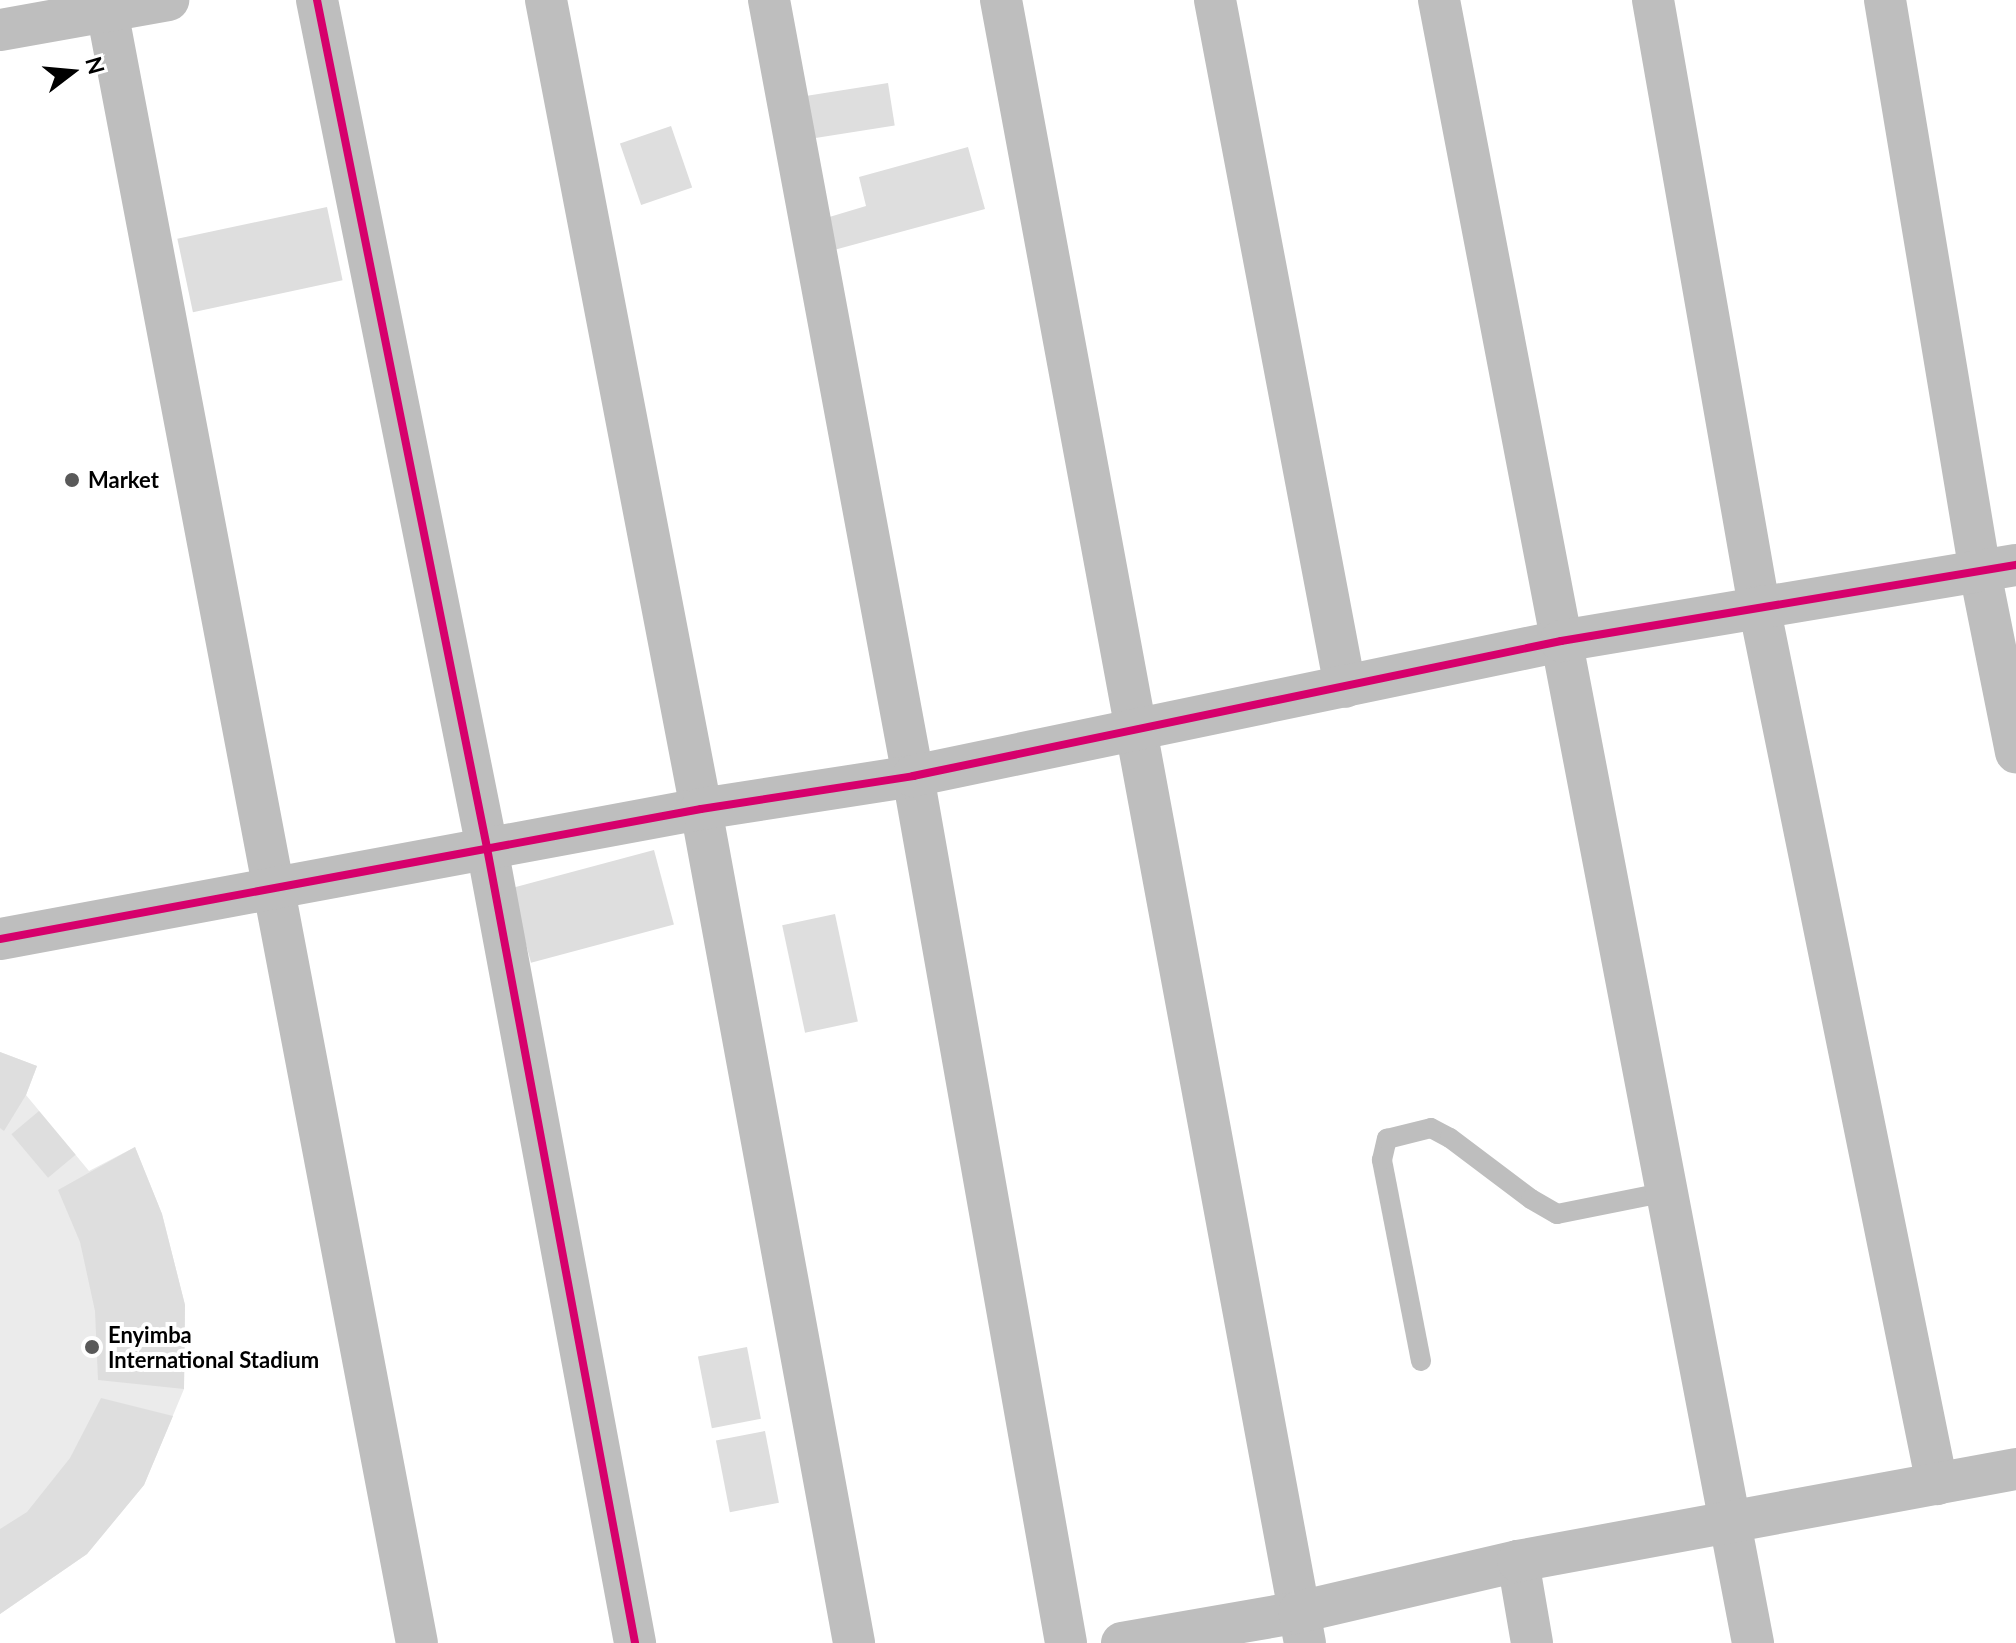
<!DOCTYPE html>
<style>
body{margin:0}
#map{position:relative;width:2016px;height:1643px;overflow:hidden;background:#fff;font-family:Lato,sans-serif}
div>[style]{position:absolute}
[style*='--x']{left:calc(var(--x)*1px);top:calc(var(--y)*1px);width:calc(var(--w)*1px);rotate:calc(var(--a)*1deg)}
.green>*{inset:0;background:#ebebeb}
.building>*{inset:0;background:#dedede;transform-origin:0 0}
.lane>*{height:20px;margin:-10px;padding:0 10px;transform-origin:10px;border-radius:10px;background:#bebebe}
.street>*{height:42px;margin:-21px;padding:0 21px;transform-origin:21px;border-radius:21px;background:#bebebe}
.cycleway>*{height:8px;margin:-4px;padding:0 4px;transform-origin:4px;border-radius:4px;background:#d6006c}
.dots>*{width:22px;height:22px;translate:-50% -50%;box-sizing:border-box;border:4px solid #fff;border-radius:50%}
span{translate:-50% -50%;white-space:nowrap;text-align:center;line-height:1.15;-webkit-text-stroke:8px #fff;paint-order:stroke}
.poi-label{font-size:22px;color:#000;font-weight:700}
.left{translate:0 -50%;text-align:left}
.north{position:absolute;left:32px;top:32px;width:80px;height:80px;-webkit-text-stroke:6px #fff;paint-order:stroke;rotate:74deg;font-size:22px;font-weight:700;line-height:32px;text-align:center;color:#000}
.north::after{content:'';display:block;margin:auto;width:28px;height:36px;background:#000;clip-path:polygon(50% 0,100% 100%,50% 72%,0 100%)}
</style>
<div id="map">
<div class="green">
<i style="clip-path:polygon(0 1052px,37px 1066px,26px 1095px,89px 1171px,135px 1147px,162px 1214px,185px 1305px,184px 1389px,144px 1485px,87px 1554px,0 1614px)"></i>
</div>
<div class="building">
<i style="left:888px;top:83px;width:43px;height:85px;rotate:81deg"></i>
<i style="left:671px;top:126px;width:65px;height:54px;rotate:71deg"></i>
<i style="clip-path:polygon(968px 147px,985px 209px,834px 250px,826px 218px,866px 206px,859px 177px)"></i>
<i style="left:327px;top:207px;width:75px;height:153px;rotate:78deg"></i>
<i style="left:654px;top:850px;width:77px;height:148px;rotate:75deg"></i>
<i style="left:835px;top:914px;width:110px;height:54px;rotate:78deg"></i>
<i style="clip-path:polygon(0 1052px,37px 1066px,26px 1095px,4px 1131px,0 1128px)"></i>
<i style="left:39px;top:1111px;width:57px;height:36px;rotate:50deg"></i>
<i style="clip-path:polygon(135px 1147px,162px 1214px,185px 1305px,184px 1389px,98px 1380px,95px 1311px,80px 1242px,58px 1190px)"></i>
<i style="left:747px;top:1347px;width:73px;height:50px;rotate:79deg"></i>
<i style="clip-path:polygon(101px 1398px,173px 1416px,144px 1485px,87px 1554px,0 1614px,0 1529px,27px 1512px,70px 1458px)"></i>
<i style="left:765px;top:1431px;width:73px;height:50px;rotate:79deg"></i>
</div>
<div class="lane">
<i style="--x:1421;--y:1361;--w:205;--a:-101"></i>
<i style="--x:1382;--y:1160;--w:22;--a:-77"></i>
<i style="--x:1387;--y:1139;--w:45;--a:-14"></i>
<i style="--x:1431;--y:1128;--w:21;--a:28"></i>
<i style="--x:1450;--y:1138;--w:101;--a:37"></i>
<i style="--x:1531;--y:1199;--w:30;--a:30"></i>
<i style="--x:1557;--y:1214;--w:112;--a:-11.3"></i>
</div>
<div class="street">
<i style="--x:105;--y:0;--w:1672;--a:79.25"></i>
<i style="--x:317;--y:0;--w:865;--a:78.66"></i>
<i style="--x:487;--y:848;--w:809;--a:79.45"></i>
<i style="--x:546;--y:0;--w:824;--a:79.15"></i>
<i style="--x:701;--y:809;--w:848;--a:79.6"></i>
<i style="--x:769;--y:0;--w:789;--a:79.49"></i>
<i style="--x:913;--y:776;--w:880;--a:79.99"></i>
<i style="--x:1001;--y:0;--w:1671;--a:79.52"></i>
<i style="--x:1215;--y:0;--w:699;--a:79.28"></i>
<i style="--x:1439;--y:0;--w:1673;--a:79.18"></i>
<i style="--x:1653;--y:0;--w:615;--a:80.08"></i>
<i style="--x:1759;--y:606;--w:896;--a:78.54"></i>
<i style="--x:1885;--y:0;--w:580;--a:80.57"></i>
<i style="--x:1980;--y:572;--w:184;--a:78.7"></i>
<i style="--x:0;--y:30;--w:171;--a:-10.1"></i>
<i style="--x:0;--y:939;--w:713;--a:-10.51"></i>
<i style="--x:701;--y:809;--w:215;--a:-8.8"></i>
<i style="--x:913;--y:776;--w:662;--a:-11.77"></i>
<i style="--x:1561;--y:641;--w:461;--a:-9.5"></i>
<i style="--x:1518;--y:1561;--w:83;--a:80.3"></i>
<i style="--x:1122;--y:1643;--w:180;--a:-9.9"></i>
<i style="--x:1299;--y:1612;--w:225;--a:-13.1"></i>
<i style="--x:1518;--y:1561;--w:506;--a:-10.47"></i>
</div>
<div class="cycleway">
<i style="--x:317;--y:0;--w:865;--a:78.66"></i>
<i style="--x:487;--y:848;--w:809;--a:79.45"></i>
<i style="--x:0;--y:939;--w:713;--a:-10.51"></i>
<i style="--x:701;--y:809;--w:215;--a:-8.8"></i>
<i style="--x:913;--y:776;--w:662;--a:-11.77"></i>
<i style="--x:1561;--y:641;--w:461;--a:-9.5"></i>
</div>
<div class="dots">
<i style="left:72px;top:480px;background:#595959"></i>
<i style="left:92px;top:1347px;background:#595959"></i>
</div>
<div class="poi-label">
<span class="left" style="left:88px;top:480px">Market</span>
<span class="left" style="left:108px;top:1347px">Enyimba<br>International Stadium</span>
</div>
<div class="north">N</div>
</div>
